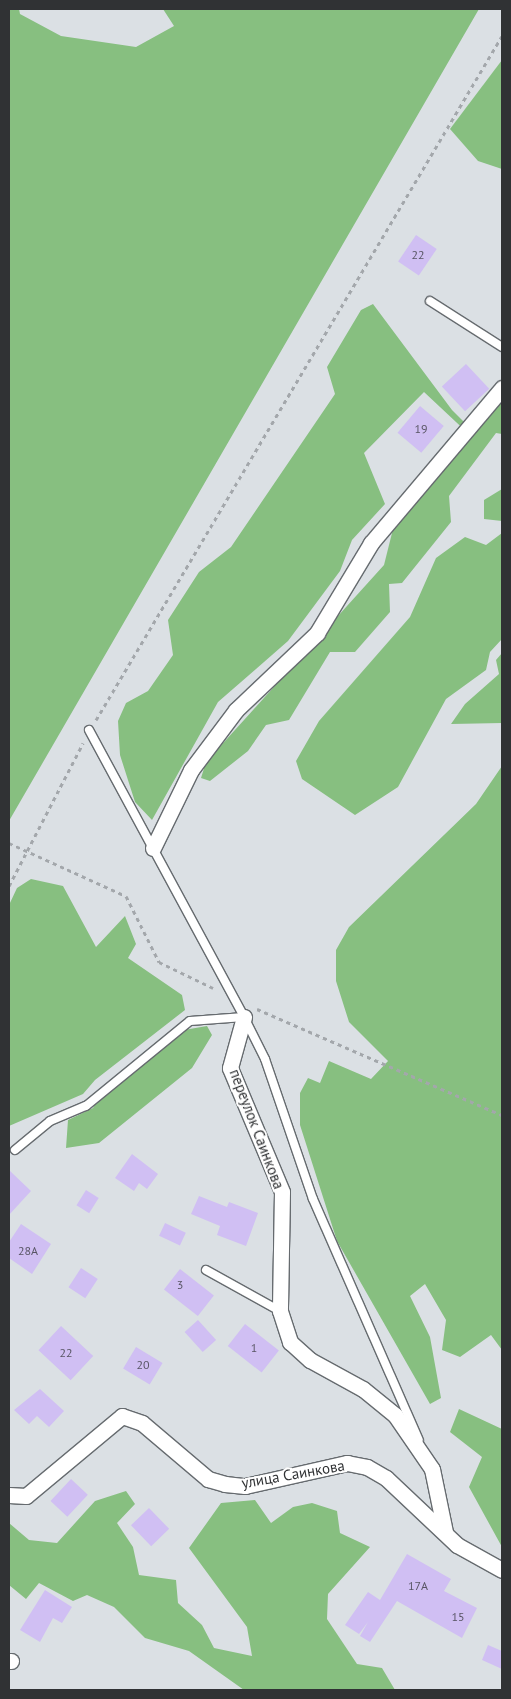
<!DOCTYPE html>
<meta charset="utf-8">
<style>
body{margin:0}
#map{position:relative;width:511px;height:1699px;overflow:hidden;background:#dbe0e4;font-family:"PT Sans",sans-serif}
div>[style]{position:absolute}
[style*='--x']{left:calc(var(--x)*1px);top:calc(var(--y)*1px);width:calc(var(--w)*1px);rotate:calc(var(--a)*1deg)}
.green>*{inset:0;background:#87bf80}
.building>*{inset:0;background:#d0bff3;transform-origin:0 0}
.path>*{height:3px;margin-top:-1.5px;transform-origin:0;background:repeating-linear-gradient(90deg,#a3a7ab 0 4px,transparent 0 8px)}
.roads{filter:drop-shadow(1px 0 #666b6f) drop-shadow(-1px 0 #666b6f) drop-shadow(0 1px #666b6f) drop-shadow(0 -1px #666b6f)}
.service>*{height:8px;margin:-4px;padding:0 4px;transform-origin:4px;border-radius:4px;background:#fff}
.minor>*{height:15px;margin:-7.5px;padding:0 7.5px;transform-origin:7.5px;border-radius:7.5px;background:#fff}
span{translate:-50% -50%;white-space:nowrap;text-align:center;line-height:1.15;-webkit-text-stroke:4px #fff;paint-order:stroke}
.number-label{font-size:12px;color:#585564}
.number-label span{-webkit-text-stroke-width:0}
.street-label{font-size:15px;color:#303234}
.frame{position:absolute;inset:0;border:10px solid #303234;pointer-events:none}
</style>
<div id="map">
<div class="green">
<i style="clip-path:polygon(9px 9px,19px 9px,20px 14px,61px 36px,136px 47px,174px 26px,163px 9px,479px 9px,9px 821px)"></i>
<i style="clip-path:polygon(502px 60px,502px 169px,478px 161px,450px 129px)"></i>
<i style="clip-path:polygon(373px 304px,452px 410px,474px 432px,502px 399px,502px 434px,496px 433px,449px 496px,451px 522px,402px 583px,389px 584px,390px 612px,355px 652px,330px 652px,289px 720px,266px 725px,248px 751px,210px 781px,201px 778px,206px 762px,384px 565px,394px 525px,472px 437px,424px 392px,364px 453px,385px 504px,352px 540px,340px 571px,288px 641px,218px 702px,152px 820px,135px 802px,120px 755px,118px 721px,126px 703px,148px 691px,173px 655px,168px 620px,199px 572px,231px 547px,335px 394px,327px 367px,361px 310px)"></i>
<i style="clip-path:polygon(502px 489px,502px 521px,484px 519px,484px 500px)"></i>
<i style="clip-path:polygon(502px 533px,502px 639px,490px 652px,486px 670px,446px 699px,398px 787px,355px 815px,302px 779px,296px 761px,319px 721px,410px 617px,436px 558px,465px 537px,486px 545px)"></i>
<i style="clip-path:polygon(502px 653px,502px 723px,451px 724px,465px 704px,499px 674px,496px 660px)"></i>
<i style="clip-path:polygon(502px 766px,502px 1350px,491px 1335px,460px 1357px,442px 1350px,446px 1320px,425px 1284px,410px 1296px,430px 1337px,441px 1398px,430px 1404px,337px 1241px,300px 1125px,300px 1093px,308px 1078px,320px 1083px,329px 1061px,371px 1079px,388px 1061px,349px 1022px,336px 981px,336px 950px,349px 927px,476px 804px)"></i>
<i style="clip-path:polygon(31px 879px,63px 886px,96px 947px,125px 916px,136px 944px,128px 958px,182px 995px,185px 1010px,95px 1080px,83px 1094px,9px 1126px,9px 905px,17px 888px)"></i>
<i style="clip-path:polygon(207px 1026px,212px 1035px,192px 1068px,99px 1143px,66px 1148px,68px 1120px,93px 1108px,108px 1084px,184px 1030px)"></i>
<i style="clip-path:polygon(459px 1409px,502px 1429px,502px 1547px,469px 1487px,482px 1457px,450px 1432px)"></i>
<i style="clip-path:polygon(126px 1491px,135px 1504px,117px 1523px,133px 1547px,139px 1575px,176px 1580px,178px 1603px,202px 1625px,214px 1648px,252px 1656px,247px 1627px,189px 1548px,221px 1503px,255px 1500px,271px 1523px,293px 1507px,312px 1503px,337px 1511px,340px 1533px,370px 1547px,328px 1594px,327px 1619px,357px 1664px,382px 1668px,395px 1690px,244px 1690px,189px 1651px,145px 1638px,114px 1607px,87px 1595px,73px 1601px,39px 1583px,26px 1599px,9px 1585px,9px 1523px,29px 1540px,57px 1543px,95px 1501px)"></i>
</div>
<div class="building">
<i style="left:416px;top:235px;width:25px;height:32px;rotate:34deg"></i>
<i style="left:466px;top:364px;width:34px;height:33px;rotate:47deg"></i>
<i style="left:420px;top:406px;width:31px;height:35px;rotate:40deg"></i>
<i style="clip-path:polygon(132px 1154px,158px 1174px,147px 1189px,139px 1183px,134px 1191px,115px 1178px)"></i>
<i style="clip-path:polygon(9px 1170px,31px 1191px,9px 1215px)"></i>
<i style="left:86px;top:1190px;width:15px;height:18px;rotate:32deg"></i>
<i style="clip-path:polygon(199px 1196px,227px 1207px,229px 1202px,258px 1213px,246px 1246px,217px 1235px,220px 1226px,191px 1214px)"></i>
<i style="left:165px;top:1223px;width:23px;height:14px;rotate:25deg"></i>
<i style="clip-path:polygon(21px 1224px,51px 1244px,32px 1274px,9px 1258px,9px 1242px)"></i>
<i style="left:81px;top:1268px;width:20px;height:23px;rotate:33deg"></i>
<i style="left:180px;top:1269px;width:43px;height:26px;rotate:38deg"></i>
<i style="left:198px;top:1320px;width:27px;height:18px;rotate:48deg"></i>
<i style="left:245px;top:1324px;width:43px;height:28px;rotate:38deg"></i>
<i style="left:61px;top:1326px;width:44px;height:33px;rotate:43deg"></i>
<i style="left:136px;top:1347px;width:31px;height:25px;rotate:31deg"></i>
<i style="clip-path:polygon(40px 1389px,64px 1411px,49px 1427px,37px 1416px,29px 1424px,14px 1410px)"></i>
<i style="left:71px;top:1479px;width:23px;height:30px;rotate:43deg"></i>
<i style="left:149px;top:1508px;width:29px;height:25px;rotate:46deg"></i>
<i style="clip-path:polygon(407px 1554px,451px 1579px,444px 1591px,477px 1608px,462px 1638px,397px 1601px,370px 1642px,360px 1636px,368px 1622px,359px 1634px,345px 1625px,368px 1592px,380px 1600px)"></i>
<i style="clip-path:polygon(45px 1590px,72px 1607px,62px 1623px,53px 1618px,40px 1642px,20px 1630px)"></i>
<i style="clip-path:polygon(488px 1645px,502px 1651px,502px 1669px,482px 1660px)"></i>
</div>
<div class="path">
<i style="--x:96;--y:720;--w:795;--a:-59.31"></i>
<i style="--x:9;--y:843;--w:128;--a:24.4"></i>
<i style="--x:126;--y:896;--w:74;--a:63.4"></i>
<i style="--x:159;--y:962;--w:60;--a:25.7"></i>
<i style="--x:9;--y:886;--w:161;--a:-62.6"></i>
<i style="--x:257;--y:1009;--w:267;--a:23.4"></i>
</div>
<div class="roads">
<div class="service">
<i style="--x:430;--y:301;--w:85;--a:32.6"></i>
<i style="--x:89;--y:730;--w:326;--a:61.6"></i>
<i style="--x:15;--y:1150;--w:45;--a:-39.6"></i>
<i style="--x:50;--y:1121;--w:39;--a:-23"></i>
<i style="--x:86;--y:1106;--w:134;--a:-39.3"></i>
<i style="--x:190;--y:1021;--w:54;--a:-4.2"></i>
<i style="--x:244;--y:1017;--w:47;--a:63.4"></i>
<i style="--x:265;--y:1059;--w:148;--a:71.1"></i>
<i style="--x:313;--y:1199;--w:263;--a:66.3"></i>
<i style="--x:206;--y:1270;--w:85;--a:29"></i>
</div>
<div class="minor">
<i style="--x:153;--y:848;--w:87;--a:-64"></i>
<i style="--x:191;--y:770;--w:75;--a:-53.1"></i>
<i style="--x:236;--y:710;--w:112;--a:-43.5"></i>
<i style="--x:317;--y:633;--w:105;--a:-59"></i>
<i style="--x:371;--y:543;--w:203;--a:-49.8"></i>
<i style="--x:244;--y:1017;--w:53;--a:105.4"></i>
<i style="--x:230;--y:1068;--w:134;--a:67.2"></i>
<i style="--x:282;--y:1192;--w:119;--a:91"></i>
<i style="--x:280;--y:1311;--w:33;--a:72"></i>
<i style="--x:290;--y:1342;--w:27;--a:42"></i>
<i style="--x:310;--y:1360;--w:60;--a:28.7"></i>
<i style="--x:363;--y:1389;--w:41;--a:39.1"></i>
<i style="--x:395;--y:1415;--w:65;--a:55.6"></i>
<i style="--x:432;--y:1469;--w:64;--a:78.3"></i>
<i style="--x:9;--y:1495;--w:17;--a:3"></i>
<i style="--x:26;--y:1496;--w:125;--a:-39.8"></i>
<i style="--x:122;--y:1416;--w:21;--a:19"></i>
<i style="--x:142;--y:1423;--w:87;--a:40.3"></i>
<i style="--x:208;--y:1479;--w:18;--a:16"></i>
<i style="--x:225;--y:1484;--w:20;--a:6"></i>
<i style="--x:245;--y:1486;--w:105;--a:-12.7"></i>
<i style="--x:347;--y:1463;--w:20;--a:11"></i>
<i style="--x:367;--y:1467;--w:22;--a:30"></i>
<i style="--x:386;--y:1478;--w:98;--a:43.3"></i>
<i style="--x:457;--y:1545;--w:51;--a:29.1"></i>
<i style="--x:9;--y:1661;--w:2;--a:0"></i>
</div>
</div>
<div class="number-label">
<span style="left:418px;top:255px">22</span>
<span style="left:421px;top:429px">19</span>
<span style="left:28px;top:1251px">28А</span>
<span style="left:180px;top:1285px">3</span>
<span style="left:254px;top:1348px">1</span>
<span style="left:66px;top:1353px">22</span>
<span style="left:143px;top:1365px">20</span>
<span style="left:418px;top:1586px">17А</span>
<span style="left:458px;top:1617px">15</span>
</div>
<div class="street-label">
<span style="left:257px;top:1129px;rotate:69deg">переулок Саинкова</span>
<span style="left:293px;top:1474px;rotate:-10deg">улица Саинкова</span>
</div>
<div class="frame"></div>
</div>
